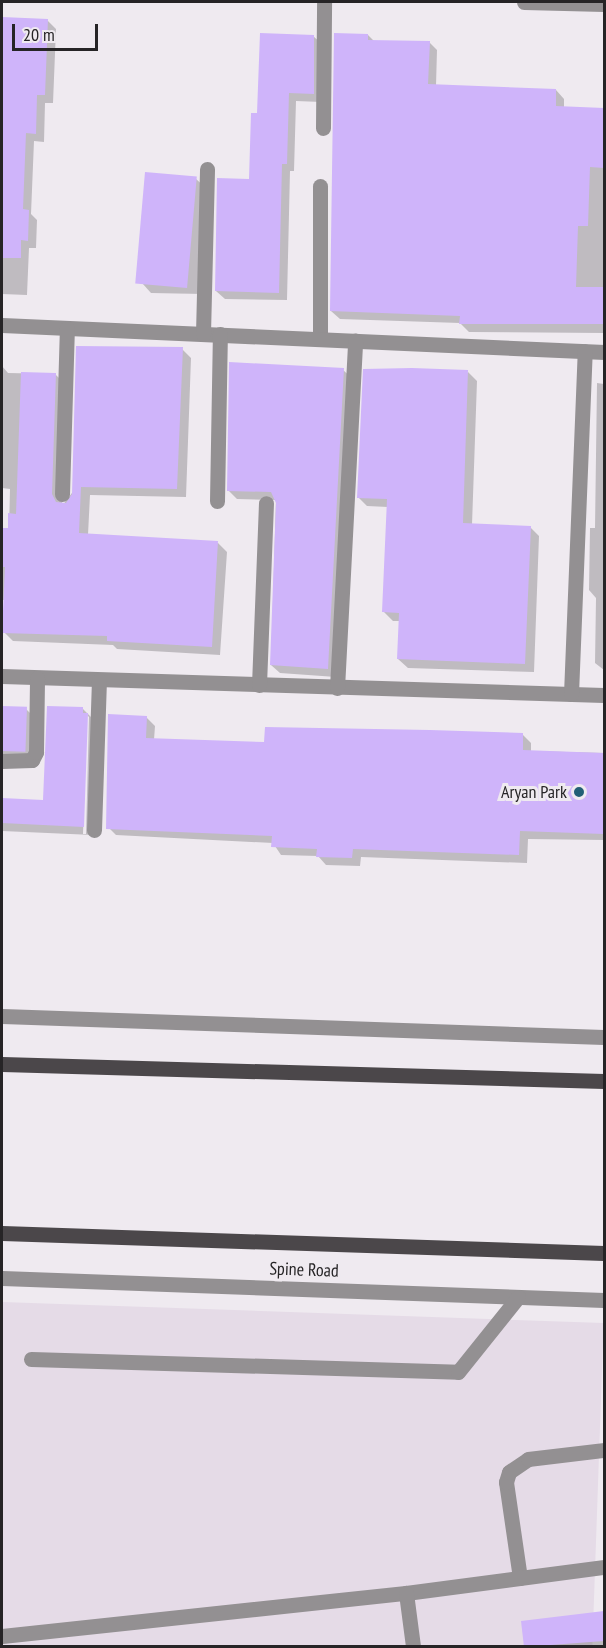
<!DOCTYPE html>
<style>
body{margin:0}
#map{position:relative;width:606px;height:1648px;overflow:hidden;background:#efeaf0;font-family:"PT Sans Narrow",sans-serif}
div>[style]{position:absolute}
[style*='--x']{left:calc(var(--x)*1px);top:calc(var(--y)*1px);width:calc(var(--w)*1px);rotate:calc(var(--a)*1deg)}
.built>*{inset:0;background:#e5dbe7;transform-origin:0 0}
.shadow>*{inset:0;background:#0003}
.building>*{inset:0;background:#cfb4fa;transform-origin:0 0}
.minor>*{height:15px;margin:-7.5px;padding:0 7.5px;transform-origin:7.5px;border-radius:7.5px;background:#939092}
.major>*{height:15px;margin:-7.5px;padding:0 7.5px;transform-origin:7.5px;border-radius:7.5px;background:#4b474a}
.dots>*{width:16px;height:16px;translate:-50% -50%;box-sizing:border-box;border:3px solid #efeaf0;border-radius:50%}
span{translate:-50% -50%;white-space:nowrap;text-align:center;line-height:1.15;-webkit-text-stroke:6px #efeaf0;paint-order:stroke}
.poi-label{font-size:18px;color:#262426}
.right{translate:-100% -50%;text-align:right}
.street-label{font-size:18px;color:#262426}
.frame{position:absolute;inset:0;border:3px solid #262426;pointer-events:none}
.scale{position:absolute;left:12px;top:24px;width:86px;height:27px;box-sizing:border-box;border:3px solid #262426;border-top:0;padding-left:8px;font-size:18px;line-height:21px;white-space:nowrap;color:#262426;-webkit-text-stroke:4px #efeaf0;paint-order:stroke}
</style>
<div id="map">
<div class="built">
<i style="left:2px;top:1302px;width:602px;height:344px;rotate:2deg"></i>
</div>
<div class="shadow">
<i style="clip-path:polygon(2px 19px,47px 20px,56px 29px,53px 103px,45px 103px,44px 142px,34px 141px,31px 214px,37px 220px,36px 248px,29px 248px,27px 295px,2px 294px)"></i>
<i style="clip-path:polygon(368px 35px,374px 41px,429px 42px,437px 50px,436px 86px,556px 90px,564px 99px,564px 108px,604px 109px,604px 333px,469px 332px,460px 323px,340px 319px,331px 311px)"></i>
<i style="clip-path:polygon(313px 36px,322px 44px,321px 102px,296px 101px,294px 171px,290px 171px,287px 300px,225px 299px,216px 291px,250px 180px,258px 115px)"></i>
<i style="clip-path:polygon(196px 179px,206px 188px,203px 294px,151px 293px,142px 283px)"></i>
<i style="clip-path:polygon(182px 349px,191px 358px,186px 497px,90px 495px,88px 535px,218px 543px,227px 552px,220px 655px,117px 649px,113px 645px,13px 641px,4px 632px,5px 600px,2px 600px,2px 529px,9px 530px,10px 489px,2px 488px,2px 366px,8px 373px,55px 374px,64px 383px,62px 506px)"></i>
<i style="clip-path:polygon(343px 370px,352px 378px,336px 677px,280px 673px,271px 665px,276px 500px,237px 499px,228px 490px)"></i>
<i style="clip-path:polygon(468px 372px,477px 381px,472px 525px,530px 527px,539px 536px,534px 672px,408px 668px,398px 659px,400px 621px,393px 621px,384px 612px,388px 507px,367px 506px,358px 497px)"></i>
<i style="clip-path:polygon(597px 383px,604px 384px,604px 670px,595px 663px,596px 598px,589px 590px,590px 528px,595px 528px)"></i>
<i style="clip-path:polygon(2px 708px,26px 709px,35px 718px,34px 759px,2px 762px)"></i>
<i style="clip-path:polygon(evenodd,83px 709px,92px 718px,93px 835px,2px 831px,2px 800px,45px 802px,83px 709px,87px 715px,89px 717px,86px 834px,83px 834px,87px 715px)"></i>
<i style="clip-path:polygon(146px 717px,155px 726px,154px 740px,266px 744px,523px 735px,531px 743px,531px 751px,604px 753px,604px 840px,528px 839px,527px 863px,361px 857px,360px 866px,326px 865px,318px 856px,281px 855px,273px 843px,116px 835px,108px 827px)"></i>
<i style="clip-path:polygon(604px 1613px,604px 1646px,526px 1646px,523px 1623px)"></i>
</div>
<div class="building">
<i style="clip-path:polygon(2px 17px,48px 19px,45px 95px,37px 95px,36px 134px,26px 133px,23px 209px,29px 210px,28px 241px,21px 240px,21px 258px,2px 258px)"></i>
<i style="clip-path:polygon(260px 33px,314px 35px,314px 94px,289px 93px,287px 164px,282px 164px,279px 293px,215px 291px,217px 178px,249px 179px,251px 113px,257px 113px)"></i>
<i style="clip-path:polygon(334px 33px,368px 34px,368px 40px,430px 41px,428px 84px,556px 89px,556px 106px,604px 108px,604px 168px,590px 167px,588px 226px,578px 226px,576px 287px,604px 287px,604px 324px,459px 324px,460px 316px,330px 311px)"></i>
<i style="left:145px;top:172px;width:52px;height:112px;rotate:5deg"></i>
<i style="clip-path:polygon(76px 346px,183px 347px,177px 489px,81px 487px,79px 533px,218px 541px,212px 647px,107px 641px,107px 636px,2px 633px,5px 567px,2px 567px,2px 528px,8px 528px,8px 513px,16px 514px,21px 372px,56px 373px,52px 494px,56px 502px,66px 503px,72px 494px)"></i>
<i style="clip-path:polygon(229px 362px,344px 368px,328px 669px,270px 665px,276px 503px,271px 492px,227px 491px)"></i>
<i style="clip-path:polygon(412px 368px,468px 370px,463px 523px,531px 526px,525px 664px,397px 659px,399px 613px,382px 612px,387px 499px,357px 498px,363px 369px)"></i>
<i style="left:2px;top:706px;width:25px;height:45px;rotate:2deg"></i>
<i style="clip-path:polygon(47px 706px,83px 707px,83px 713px,88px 713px,84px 827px,2px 823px,2px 798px,43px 800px)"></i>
<i style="clip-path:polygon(108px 714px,147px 716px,146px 738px,264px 742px,265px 727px,430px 730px,523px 733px,523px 750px,604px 753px,604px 834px,520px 831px,519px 855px,353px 849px,352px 858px,316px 857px,317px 849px,271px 847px,272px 836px,106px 829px)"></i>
<i style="clip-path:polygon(604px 1611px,604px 1641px,524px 1647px,521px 1621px)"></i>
</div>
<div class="minor">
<i style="--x:524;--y:2;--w:80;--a:1.4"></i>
<i style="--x:323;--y:128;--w:126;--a:-89.5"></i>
<i style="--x:320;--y:186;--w:153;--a:90"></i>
<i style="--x:2;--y:325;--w:603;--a:2.57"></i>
<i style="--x:203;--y:334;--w:165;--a:-88.6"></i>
<i style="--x:62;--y:494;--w:166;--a:-88.3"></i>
<i style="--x:217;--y:501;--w:167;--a:-89"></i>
<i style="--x:2;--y:676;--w:602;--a:1.81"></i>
<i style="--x:259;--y:685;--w:182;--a:-87.8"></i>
<i style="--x:337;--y:688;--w:348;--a:-87"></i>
<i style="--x:571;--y:694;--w:343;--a:-87.7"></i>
<i style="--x:2;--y:761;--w:30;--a:-2"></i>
<i style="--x:32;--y:760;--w:9;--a:-63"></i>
<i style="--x:36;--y:752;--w:74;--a:-89.2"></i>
<i style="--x:94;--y:830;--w:150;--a:-88.1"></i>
<i style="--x:2;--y:1016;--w:602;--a:2"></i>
<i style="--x:2;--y:1278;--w:602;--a:2.09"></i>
<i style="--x:31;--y:1359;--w:427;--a:1.7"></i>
<i style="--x:458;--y:1372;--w:96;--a:-51.3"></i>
<i style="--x:520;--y:1578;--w:97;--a:-98.3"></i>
<i style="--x:506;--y:1482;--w:10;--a:-73"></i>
<i style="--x:509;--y:1472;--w:23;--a:-34"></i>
<i style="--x:528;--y:1459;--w:77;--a:-6.8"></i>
<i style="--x:406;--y:1593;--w:200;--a:-7.5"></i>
<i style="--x:2;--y:1636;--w:406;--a:-6.1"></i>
<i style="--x:406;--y:1593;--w:53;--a:82.5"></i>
</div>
<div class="major">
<i style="--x:2;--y:1064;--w:602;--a:1.62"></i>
<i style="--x:2;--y:1233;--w:602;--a:1.9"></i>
</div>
<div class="dots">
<i style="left:579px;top:792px;background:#225f76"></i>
</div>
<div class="poi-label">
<span class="right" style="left:567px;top:792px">Aryan Park</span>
</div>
<div class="street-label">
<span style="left:304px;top:1270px;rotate:2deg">Spine Road</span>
</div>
<div class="frame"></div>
<div class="scale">20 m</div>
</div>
